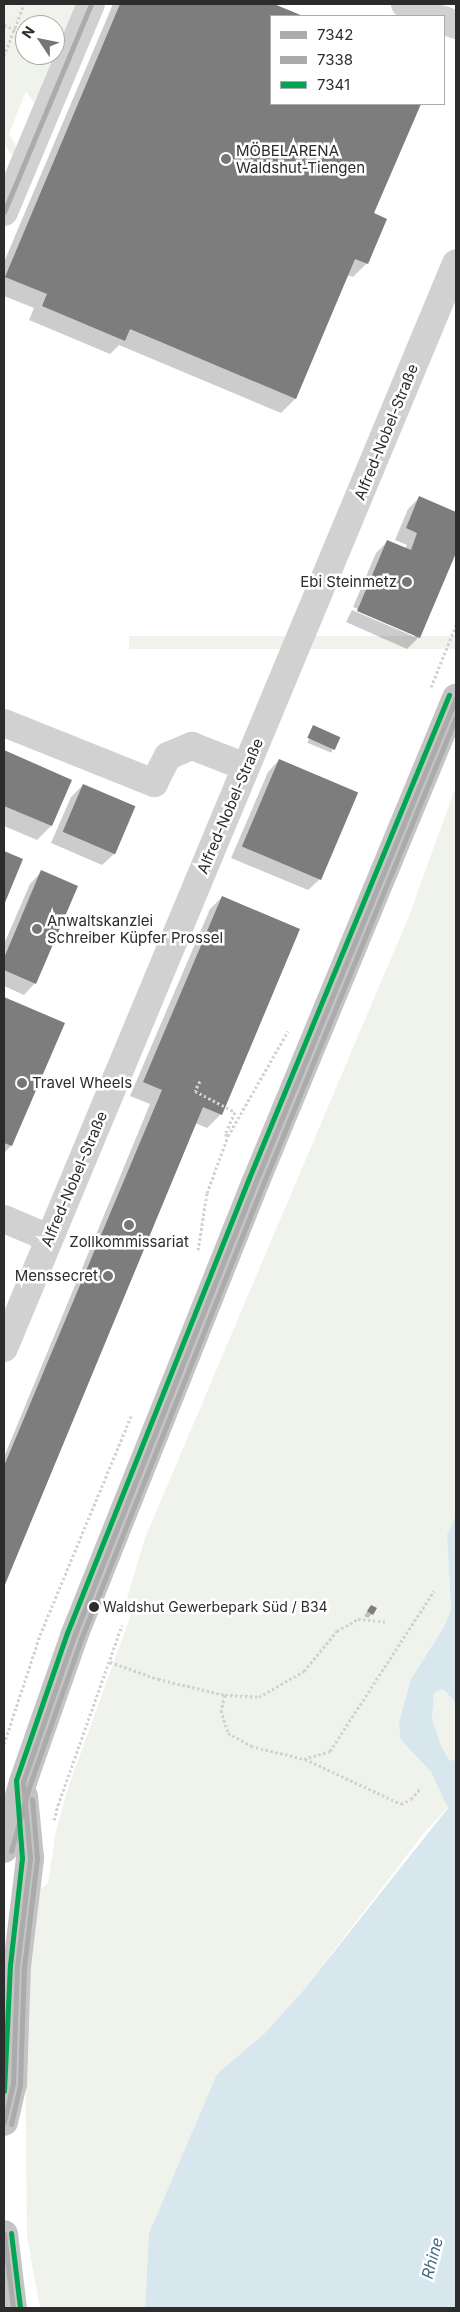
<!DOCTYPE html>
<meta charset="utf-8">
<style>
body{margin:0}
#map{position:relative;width:460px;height:2312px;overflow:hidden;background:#fff;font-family:Inter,sans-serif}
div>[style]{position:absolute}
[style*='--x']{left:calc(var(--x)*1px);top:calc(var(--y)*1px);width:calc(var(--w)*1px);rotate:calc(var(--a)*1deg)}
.green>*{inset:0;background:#eff3eb;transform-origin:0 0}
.water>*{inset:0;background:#d8e6ee}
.shadow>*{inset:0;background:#0003;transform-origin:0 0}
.building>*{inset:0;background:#7d7d7d;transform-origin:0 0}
.path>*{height:3px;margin-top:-1.5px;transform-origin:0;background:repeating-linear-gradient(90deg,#d1d1d1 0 2.5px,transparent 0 5px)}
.minor>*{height:28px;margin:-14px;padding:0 14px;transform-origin:14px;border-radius:14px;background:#d1d1d1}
.major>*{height:28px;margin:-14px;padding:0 14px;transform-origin:14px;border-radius:14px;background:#c4c4c4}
.bus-1>*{height:5px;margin:-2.5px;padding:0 2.5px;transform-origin:2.5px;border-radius:2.5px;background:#ababab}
.bus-2>*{height:5px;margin:-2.5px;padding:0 2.5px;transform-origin:2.5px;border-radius:2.5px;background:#ababab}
.bus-3>*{height:5px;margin:-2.5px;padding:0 2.5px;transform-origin:2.5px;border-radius:2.5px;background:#00a651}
.dots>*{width:14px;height:14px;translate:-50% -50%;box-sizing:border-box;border:2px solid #fff;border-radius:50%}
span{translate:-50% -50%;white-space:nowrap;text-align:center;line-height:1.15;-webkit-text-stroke:5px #fff;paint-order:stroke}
.bus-label{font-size:14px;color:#2c2c2c}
.left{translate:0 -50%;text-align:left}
.poi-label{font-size:15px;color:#2c2c2c}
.right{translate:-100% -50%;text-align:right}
.street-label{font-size:15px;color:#2c2c2c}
.water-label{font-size:16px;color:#426c86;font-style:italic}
.frame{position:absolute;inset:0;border:5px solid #2c2c2c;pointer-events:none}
.legend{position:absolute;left:270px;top:15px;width:175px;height:90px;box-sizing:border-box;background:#fff;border:1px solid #ababab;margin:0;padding:6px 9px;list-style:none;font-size:15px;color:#2c2c2c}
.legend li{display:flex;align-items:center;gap:10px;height:25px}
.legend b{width:25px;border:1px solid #ababab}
.north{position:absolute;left:15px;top:15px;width:50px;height:50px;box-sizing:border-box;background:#fff;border:1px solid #ababab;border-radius:50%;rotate:304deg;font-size:14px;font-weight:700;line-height:20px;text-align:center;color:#2c2c2c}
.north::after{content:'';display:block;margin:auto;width:18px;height:22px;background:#767676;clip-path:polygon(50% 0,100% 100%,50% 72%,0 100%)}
</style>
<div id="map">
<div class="green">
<i style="clip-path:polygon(evenodd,4px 4px,77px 4px,38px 109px,26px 91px,9px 134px,20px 152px,16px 161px,4px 144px,4px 4px,25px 25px,55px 25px,55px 55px,25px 55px,25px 25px)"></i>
<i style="left:456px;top:636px;width:13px;height:327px;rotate:90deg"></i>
<i style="clip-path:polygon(456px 786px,456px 1515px,447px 1535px,451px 1609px,444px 1627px,411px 1679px,399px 1722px,400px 1739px,431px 1772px,448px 1807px,424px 1833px,302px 1992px,264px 2034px,217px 2074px,149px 2233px,145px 2308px,40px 2308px,27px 2237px,25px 2053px,34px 1891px,42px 1888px,48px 1883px,56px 1831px,68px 1788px,132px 1612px,124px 1608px,145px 1538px,409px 916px)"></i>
<i style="clip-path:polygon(443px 1689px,456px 1703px,456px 1759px,450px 1761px,442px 1748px,432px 1719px,434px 1693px)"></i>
</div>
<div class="water">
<i style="clip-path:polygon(456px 1515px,456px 1703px,443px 1689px,434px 1693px,432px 1719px,442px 1748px,450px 1761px,456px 1759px,456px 2308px,145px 2308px,149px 2233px,217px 2074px,264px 2034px,302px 1992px,448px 1808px,431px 1772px,400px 1739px,399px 1722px,411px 1679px,444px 1627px,451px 1609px,447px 1535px)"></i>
</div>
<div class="shadow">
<i style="clip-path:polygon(113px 4px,271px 4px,300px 16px,271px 16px,271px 104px,420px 104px,373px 214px,367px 263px,353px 277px,347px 275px,295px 399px,281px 413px,119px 345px,110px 354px,29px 320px,34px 308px,4px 296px,4px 262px)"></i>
<i style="clip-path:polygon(420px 497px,456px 513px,456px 550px,419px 637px,407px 649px,346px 622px,352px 610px,415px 637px,415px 634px,353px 607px,376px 553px,387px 542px,405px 549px,407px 545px,395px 540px,408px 509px)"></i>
<i style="left:314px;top:727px;width:26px;height:17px;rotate:23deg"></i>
<i style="clip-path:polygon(4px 752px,71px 780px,51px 826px,37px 840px,4px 826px)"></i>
<i style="clip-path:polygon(279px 760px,320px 879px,308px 890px,231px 858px,268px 772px)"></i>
<i style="clip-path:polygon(83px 785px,134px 807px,114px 854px,102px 865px,51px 843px,71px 797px)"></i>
<i style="clip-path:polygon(41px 872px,35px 983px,24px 995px,4px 986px,4px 944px,30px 884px)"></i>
<i style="clip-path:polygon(222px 897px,221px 1114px,207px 1128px,195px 1123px,4px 1584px,4px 1457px,150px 1104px,130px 1096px,210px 909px)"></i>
<i style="clip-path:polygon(4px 998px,64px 1024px,11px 1146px,4px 1153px)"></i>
<i style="clip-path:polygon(368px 1610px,372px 1614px,368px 1618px,364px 1616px)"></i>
</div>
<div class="building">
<i style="clip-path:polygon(120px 4px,274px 4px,303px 16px,271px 16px,271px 104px,421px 104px,374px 213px,387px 219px,368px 264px,355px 259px,296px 399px,130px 329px,125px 341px,42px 306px,47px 294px,5px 277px)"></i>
<i style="clip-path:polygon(419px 496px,456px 512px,456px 553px,420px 638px,357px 611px,387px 540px,411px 550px,417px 533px,406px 528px)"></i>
<i style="left:313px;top:725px;width:30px;height:14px;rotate:24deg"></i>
<i style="clip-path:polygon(4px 750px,72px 780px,52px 826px,4px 806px)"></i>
<i style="left:279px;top:759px;width:86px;height:95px;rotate:23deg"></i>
<i style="left:83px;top:784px;width:57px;height:52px;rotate:23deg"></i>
<i style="clip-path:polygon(4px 851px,23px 859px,4px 905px)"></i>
<i style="clip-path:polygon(41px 870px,78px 886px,36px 984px,4px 970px,4px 958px)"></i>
<i style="clip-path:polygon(222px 896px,300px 929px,222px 1115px,203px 1107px,4px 1587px,4px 1466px,162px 1090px,143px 1082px)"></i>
<i style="clip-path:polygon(4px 997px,65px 1023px,12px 1146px,4px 1143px)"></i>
<i style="clip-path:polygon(371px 1605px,377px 1608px,373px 1615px,367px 1611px)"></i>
</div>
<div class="path">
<i style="--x:4;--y:25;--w:23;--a:23"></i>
<i style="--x:4;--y:56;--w:56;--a:-69"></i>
<i style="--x:431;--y:687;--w:67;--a:-68"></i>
<i style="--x:200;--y:1081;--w:11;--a:117"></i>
<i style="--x:195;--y:1091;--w:45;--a:27.7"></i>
<i style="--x:235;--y:1112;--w:24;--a:114"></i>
<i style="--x:225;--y:1134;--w:4;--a:34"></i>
<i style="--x:198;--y:1250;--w:58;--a:-81"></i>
<i style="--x:207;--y:1193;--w:61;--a:-69.8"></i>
<i style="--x:228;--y:1136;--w:121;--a:-60.3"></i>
<i style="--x:110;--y:1662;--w:51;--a:19.5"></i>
<i style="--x:158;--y:1679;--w:69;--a:13.4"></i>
<i style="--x:225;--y:1695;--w:34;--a:3"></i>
<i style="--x:259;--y:1697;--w:52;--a:-30"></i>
<i style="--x:304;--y:1671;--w:52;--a:-50.5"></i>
<i style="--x:337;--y:1631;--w:24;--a:-30"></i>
<i style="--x:358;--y:1619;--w:27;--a:6"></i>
<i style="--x:225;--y:1695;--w:16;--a:105"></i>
<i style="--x:221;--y:1710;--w:24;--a:73"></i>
<i style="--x:228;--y:1733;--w:26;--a:29"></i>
<i style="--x:251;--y:1746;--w:55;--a:13.8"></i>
<i style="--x:304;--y:1759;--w:27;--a:-17"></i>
<i style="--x:330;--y:1751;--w:191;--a:-57"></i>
<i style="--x:4;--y:1744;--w:115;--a:-71.7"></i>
<i style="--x:40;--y:1635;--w:237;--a:-67.4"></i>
<i style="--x:305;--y:1759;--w:106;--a:25.1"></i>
<i style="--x:401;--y:1804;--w:11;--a:-27"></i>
<i style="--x:411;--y:1799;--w:15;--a:-48"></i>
<i style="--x:54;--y:1820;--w:16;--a:-75"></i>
<i style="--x:58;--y:1805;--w:191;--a:-70.4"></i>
</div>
<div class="minor">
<i style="--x:405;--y:4;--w:32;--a:22"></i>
<i style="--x:444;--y:20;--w:13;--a:23"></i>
<i style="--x:4;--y:212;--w:225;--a:-67.3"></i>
<i style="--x:4;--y:723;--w:162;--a:21.8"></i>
<i style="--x:154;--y:783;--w:30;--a:-63"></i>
<i style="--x:168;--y:756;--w:26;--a:-23"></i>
<i style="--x:192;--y:746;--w:58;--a:21.3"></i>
<i style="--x:4;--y:1219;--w:49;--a:22.9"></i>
<i style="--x:4;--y:1348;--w:1175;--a:-67.38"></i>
</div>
<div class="major">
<i style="--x:4;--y:1849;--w:70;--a:-74.2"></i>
<i style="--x:23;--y:1782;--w:155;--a:-70.7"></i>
<i style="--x:74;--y:1636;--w:490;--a:-68.2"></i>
<i style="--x:256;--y:1181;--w:523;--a:-67.51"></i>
<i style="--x:4;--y:2122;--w:39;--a:-77"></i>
<i style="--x:13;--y:2084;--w:118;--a:-88.1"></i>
<i style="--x:17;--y:1966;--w:109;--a:-83.1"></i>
<i style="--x:30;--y:1858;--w:62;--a:-95.5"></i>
<i style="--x:4;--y:2234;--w:75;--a:83.1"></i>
</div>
<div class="bus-1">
<i style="--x:4;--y:212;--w:225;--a:-67.3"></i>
<i style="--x:4;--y:2122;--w:39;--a:-77"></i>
<i style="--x:13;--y:2084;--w:118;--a:-88.1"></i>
<i style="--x:17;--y:1966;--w:109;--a:-83.1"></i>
<i style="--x:30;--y:1858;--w:76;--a:-95.3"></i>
<i style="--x:23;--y:1782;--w:155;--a:-70.7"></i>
<i style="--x:74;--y:1636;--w:490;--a:-68.2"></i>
<i style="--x:256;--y:1181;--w:523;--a:-67.51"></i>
<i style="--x:4;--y:2234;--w:75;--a:83.1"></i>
</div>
<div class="bus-2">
<i style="--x:11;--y:1851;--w:70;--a:-74.2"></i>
<i style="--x:30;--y:1784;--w:154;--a:-70.6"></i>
<i style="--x:81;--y:1639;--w:490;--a:-68.2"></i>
<i style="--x:263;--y:1184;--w:505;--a:-67.55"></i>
<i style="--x:11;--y:2124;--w:40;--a:-77"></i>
<i style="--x:20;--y:2085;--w:118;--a:-88.1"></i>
<i style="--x:24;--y:1967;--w:110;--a:-83.2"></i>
<i style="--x:37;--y:1858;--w:59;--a:-94.8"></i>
</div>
<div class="bus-3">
<i style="--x:4;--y:2091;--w:126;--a:-87.3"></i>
<i style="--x:10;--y:1965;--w:108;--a:-83.6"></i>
<i style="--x:22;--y:1858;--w:78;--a:-94.4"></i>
<i style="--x:16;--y:1780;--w:156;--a:-70.9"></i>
<i style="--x:67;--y:1633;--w:490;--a:-68.2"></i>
<i style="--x:249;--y:1178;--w:523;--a:-67.51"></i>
<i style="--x:11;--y:2233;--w:75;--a:83.1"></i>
</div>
<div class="dots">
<i style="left:226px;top:159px;background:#767676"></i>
<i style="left:407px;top:582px;background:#767676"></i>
<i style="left:37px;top:929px;background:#767676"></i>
<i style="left:22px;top:1083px;background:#767676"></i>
<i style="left:129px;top:1225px;background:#767676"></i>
<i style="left:108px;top:1276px;background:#767676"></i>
<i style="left:94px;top:1607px;background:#2c2c2c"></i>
</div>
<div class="bus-label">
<span class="left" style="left:103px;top:1607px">Waldshut Gewerbepark Süd / B34</span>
</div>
<div class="poi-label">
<span class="left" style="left:236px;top:159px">MÖBELARENA<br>Waldshut-Tiengen</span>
<span class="right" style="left:397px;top:582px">Ebi Steinmetz</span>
<span class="left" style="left:47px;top:929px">Anwaltskanzlei<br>Schreiber Küpfer Prossel</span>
<span class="left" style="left:32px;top:1083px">Travel Wheels</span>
<span style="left:129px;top:1242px">Zollkommissariat</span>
<span class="right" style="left:98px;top:1276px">Menssecret</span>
</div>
<div class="street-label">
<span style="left:386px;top:432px;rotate:-68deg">Alfred-Nobel-Straße</span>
<span style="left:230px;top:806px;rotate:-67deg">Alfred-Nobel-Straße</span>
<span style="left:74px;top:1179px;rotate:-67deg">Alfred-Nobel-Straße</span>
</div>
<div class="water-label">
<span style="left:432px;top:2258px;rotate:-75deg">Rhine</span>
</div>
<div class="frame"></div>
<ul class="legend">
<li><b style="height:6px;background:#ababab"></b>7342</li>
<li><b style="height:6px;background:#ababab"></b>7338</li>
<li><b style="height:6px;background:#00a651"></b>7341</li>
</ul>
<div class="north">N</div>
</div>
